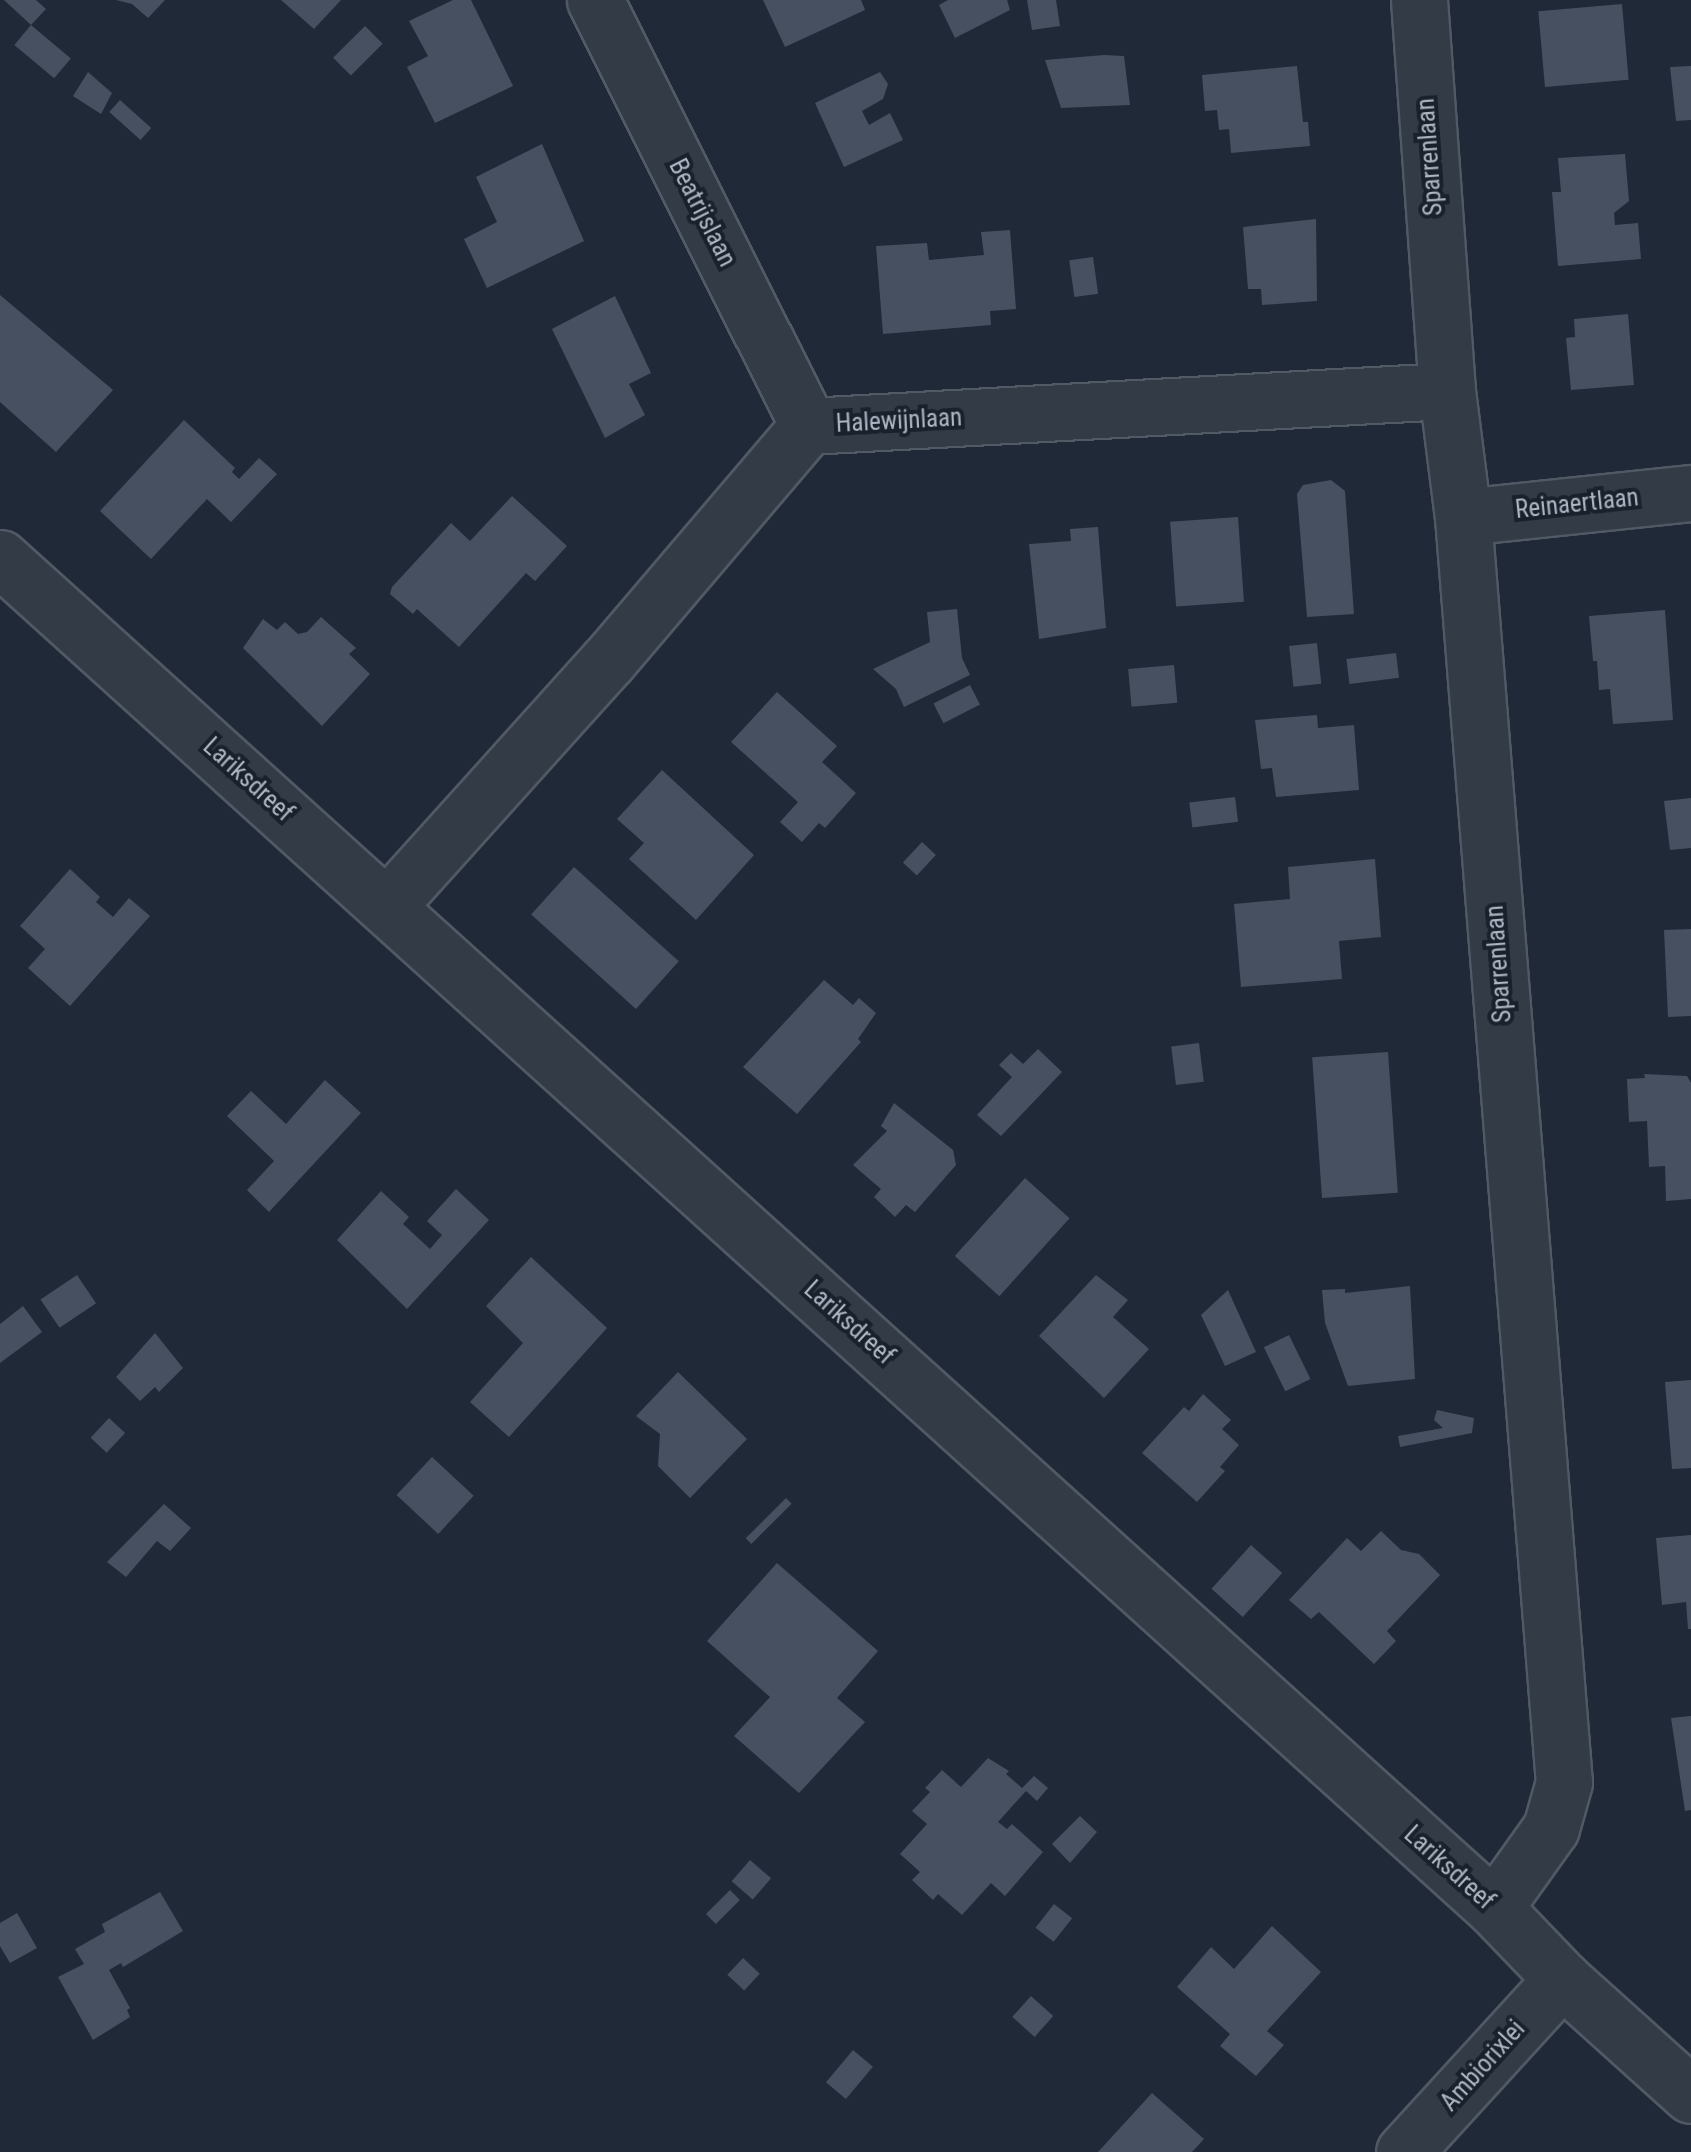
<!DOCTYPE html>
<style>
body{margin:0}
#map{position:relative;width:1691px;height:2152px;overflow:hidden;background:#202937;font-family:"Roboto Condensed",sans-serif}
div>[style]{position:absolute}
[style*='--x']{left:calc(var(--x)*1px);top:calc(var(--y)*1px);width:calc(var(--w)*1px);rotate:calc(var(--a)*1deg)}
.building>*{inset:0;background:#465061;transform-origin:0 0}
.roads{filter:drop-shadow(2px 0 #515965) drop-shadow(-2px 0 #515965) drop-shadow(0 2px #515965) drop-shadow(0 -2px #515965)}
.minor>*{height:55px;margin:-27.5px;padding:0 27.5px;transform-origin:27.5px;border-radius:27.5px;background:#333b47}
span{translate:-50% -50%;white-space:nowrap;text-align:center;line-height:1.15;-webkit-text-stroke:8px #19212c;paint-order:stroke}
.street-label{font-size:25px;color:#aeb6c4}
</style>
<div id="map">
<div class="building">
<i style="clip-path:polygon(4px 0,36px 0,46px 9px,31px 25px)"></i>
<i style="clip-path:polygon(116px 0,165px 0,148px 18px,132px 4px)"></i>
<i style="clip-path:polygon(281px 0,341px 0,314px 29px)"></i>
<i style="clip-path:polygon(453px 0,471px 0,513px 86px,435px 123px,407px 67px,428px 56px,409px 21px)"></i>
<i style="clip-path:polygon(763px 0,861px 0,865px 10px,785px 47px)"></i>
<i style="clip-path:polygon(948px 0,1007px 0,1010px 10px,955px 38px,939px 5px)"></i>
<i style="clip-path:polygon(1027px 0,1056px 0,1060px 26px,1032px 30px)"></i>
<i style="left:1622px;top:4px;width:76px;height:84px;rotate:85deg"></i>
<i style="left:31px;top:25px;width:52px;height:26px;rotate:40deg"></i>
<i style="left:365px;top:26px;width:25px;height:45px;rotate:45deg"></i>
<i style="clip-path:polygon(1104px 55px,1124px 56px,1130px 105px,1061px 108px,1045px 60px)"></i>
<i style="clip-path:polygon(1297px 66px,1303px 122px,1308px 122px,1310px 146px,1231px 153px,1229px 129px,1219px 130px,1217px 110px,1205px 111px,1202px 75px)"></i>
<i style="clip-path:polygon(1691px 66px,1691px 120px,1676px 121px,1670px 67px)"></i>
<i style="clip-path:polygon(88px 72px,112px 93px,101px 114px,73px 96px)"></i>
<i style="clip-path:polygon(880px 72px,888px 84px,883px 99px,862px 111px,869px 125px,890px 113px,903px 140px,844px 167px,815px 103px)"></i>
<i style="left:120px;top:100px;width:42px;height:16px;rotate:42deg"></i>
<i style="clip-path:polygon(542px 144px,584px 241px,487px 288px,464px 239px,497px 222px,476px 177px)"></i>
<i style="clip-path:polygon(1625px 154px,1629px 201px,1614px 213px,1615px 225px,1638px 223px,1641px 259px,1558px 266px,1552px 192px,1561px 192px,1558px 158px)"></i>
<i style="clip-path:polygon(1316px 219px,1317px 301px,1262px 305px,1261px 289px,1248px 289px,1243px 227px)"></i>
<i style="clip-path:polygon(1010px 230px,1016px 309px,990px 311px,991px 325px,883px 334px,876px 246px,927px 243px,929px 260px,984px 255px,981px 232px)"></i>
<i style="left:1093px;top:257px;width:37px;height:24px;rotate:82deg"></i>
<i style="clip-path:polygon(0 295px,113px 390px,56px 452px,0 402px)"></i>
<i style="clip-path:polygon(615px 296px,651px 373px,629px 384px,645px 415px,605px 438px,552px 329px)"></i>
<i style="clip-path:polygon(1628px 314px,1634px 385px,1571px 390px,1566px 338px,1575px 337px,1574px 319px)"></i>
<i style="clip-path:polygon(184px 420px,235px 468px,232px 472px,239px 479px,259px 458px,277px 474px,231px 522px,207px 499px,151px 559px,100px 511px)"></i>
<i style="clip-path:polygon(1331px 480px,1345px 491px,1354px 614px,1307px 617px,1297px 494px,1303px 485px)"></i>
<i style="clip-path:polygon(512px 496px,567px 546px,535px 581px,526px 573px,459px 647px,417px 609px,413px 614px,390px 594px,392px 587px,451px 523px,470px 541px)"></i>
<i style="left:1238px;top:517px;width:85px;height:68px;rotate:86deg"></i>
<i style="clip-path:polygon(1098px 527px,1106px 628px,1039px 639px,1029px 544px,1071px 541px,1070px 529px)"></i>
<i style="clip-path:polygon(957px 609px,962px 658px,970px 675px,904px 707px,896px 689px,873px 669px,930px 642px,927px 612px)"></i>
<i style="clip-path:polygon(1665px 610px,1673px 720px,1613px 724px,1610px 689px,1599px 690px,1597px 661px,1593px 661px,1589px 616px)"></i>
<i style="clip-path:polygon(321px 617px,356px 648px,349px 654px,370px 674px,322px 726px,243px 648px,263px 619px,277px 630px,285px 622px,298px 634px,307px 632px)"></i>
<i style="left:1317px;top:643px;width:41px;height:28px;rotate:84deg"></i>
<i style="left:1396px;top:653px;width:25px;height:50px;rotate:83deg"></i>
<i style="left:1174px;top:665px;width:38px;height:46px;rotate:85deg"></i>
<i style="left:970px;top:685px;width:22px;height:41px;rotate:63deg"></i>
<i style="clip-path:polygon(777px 692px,837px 746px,822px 762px,856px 793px,825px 828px,819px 823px,802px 842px,780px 822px,798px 802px,731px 742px)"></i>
<i style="clip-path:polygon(1317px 715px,1318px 728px,1354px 725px,1359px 790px,1276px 797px,1272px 768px,1261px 769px,1255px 720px)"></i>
<i style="clip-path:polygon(662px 770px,754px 855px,696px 920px,629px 859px,644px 843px,617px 819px)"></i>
<i style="left:1235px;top:797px;width:25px;height:46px;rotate:83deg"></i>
<i style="clip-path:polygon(1691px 798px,1691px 848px,1670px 850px,1664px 801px)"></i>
<i style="left:922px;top:842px;width:19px;height:28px;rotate:43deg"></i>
<i style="clip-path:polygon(1375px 859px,1381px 937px,1339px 941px,1342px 979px,1241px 987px,1234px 904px,1290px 899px,1288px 867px)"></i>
<i style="left:574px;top:867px;width:141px;height:64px;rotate:42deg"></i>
<i style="clip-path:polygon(70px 869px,100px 897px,96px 902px,113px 917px,129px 898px,150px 916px,70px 1006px,28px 968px,45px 949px,20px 926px)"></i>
<i style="clip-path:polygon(1691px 929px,1691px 1016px,1668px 1017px,1664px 930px)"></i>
<i style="clip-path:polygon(824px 980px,853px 1005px,859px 998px,876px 1013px,858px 1039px,861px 1042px,797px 1114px,743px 1067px)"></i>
<i style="left:1199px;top:1043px;width:39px;height:28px;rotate:83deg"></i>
<i style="clip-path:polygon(1038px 1049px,1062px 1072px,1001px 1136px,977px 1115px,1012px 1077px,999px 1065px,1011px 1053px,1023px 1064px)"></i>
<i style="left:1388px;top:1052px;width:141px;height:76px;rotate:86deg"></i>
<i style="clip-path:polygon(1644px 1074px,1687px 1076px,1691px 1083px,1691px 1199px,1666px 1201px,1665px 1166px,1649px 1167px,1647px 1121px,1629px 1122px,1627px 1079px,1645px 1078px)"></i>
<i style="clip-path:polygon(325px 1080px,361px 1113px,269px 1212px,247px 1190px,274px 1161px,227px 1116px,251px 1091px,286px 1124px)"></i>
<i style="clip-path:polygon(894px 1103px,953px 1150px,956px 1165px,915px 1212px,906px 1205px,895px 1217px,874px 1197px,881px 1189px,853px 1165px,887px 1131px,881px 1126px)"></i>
<i style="left:1025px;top:1178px;width:60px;height:105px;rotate:42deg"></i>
<i style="clip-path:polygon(456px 1189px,489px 1220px,407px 1309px,337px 1240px,381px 1191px,409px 1217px,403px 1224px,430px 1249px,442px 1235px,427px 1221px)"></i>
<i style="clip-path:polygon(531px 1257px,607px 1328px,509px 1437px,470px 1402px,523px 1343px,486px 1306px)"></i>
<i style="left:77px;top:1275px;width:34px;height:44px;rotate:56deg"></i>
<i style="clip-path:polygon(1096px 1275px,1128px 1300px,1113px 1317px,1149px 1349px,1104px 1398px,1039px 1336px)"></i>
<i style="clip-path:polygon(1410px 1286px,1415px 1379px,1348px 1386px,1325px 1323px,1322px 1290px,1345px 1289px,1345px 1293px)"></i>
<i style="clip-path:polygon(1228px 1290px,1256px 1352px,1225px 1366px,1201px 1315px)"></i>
<i style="clip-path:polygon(23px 1306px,42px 1332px,0 1363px,0 1324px)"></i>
<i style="clip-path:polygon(155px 1333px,183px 1368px,159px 1392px,155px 1387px,140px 1401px,116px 1377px)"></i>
<i style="left:1289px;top:1335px;width:49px;height:28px;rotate:64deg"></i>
<i style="clip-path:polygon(678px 1372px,747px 1439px,690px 1498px,658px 1466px,660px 1434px,636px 1416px)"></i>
<i style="clip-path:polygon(1691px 1380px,1691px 1468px,1672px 1469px,1665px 1382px)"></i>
<i style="clip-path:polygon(1203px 1394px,1231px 1420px,1222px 1429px,1239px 1445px,1220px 1467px,1225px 1471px,1197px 1502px,1142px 1453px,1184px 1407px,1189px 1411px)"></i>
<i style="clip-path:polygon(1437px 1410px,1474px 1418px,1472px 1433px,1400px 1447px,1398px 1436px,1443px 1428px,1434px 1420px)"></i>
<i style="left:109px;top:1418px;width:22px;height:27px;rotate:43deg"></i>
<i style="left:432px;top:1457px;width:57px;height:52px;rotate:43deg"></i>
<i style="left:786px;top:1498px;width:8px;height:57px;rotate:45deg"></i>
<i style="clip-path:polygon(164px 1504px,191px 1528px,170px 1551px,157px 1541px,126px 1577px,107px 1562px)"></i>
<i style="clip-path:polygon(1381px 1531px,1401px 1550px,1419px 1554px,1440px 1575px,1387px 1631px,1396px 1641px,1374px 1664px,1319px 1612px,1311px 1619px,1289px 1600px,1347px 1538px,1361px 1551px)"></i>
<i style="clip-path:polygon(1691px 1535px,1691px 1629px,1688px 1629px,1686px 1602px,1662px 1605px,1656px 1538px)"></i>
<i style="left:1251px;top:1545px;width:42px;height:59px;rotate:42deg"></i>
<i style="clip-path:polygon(777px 1563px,878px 1651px,837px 1698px,865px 1722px,799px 1793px,734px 1736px,770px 1697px,707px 1641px)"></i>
<i style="clip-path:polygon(1691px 1716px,1691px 1810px,1685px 1811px,1671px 1718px)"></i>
<i style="clip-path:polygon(988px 1758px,1009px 1771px,1006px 1774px,1022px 1788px,1034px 1776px,1048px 1788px,1037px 1801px,1026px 1791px,998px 1822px,1007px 1829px,1012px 1824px,1043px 1852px,1005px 1896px,991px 1883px,962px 1915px,938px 1894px,933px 1900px,912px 1880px,920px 1872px,900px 1854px,927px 1824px,912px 1811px,930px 1792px,925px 1788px,942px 1770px,961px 1787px)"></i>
<i style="clip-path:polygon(1080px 1816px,1097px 1832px,1070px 1863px,1052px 1844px)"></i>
<i style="left:750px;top:1860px;width:28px;height:28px;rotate:41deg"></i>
<i style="left:730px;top:1890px;width:14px;height:34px;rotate:45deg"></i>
<i style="clip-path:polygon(160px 1892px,183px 1931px,123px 1967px,121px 1963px,109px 1970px,130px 2008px,127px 2010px,130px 2017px,93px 2040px,58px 1977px,84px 1964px,75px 1949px,105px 1932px,102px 1924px)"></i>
<i style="left:1054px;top:1904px;width:23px;height:30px;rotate:38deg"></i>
<i style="clip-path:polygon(17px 1913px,37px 1948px,10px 1963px,0 1946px,0 1923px)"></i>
<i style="clip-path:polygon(1272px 1926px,1321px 1972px,1267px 2031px,1284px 2045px,1256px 2076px,1220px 2046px,1230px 2034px,1177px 1987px,1211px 1947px,1234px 1969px)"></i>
<i style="left:743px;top:1958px;width:23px;height:23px;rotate:43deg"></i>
<i style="left:1031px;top:1996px;width:30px;height:28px;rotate:42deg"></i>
<i style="left:853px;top:2050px;width:26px;height:42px;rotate:40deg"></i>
<i style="clip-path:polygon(1152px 2093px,1204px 2139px,1192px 2152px,1098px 2152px)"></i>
</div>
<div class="roads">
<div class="minor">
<i style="--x:595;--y:0;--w:476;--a:63.4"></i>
<i style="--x:1419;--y:0;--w:392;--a:85.9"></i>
<i style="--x:1447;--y:391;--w:127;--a:82.8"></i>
<i style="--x:1463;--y:517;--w:1269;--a:85.44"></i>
<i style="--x:1564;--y:1782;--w:48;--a:105.8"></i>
<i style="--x:1551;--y:1828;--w:98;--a:125.5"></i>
<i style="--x:1463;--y:517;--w:229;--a:-6"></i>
<i style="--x:0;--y:558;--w:2014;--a:42.1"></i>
<i style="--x:1494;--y:1908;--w:98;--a:46.2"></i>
<i style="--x:1562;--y:1979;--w:173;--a:42"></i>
<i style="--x:388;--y:905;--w:329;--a:-48"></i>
<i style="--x:608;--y:661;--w:309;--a:-49.6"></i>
<i style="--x:808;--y:426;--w:640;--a:-3.14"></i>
<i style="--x:1404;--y:2152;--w:234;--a:-47.6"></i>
</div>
</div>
<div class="street-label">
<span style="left:1430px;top:157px;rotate:-94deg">Sparrenlaan</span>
<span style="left:702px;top:213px;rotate:63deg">Beatrijslaan</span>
<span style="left:899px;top:421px;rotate:-3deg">Halewijnlaan</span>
<span style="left:1577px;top:504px;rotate:-6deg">Reinaertlaan</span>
<span style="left:248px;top:780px;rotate:42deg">Lariksdreef</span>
<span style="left:1499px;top:964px;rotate:-94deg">Sparrenlaan</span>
<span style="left:849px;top:1323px;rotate:42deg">Lariksdreef</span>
<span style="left:1449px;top:1868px;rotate:42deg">Lariksdreef</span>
<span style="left:1483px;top:2066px;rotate:-48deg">Ambiorixlei</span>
</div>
</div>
